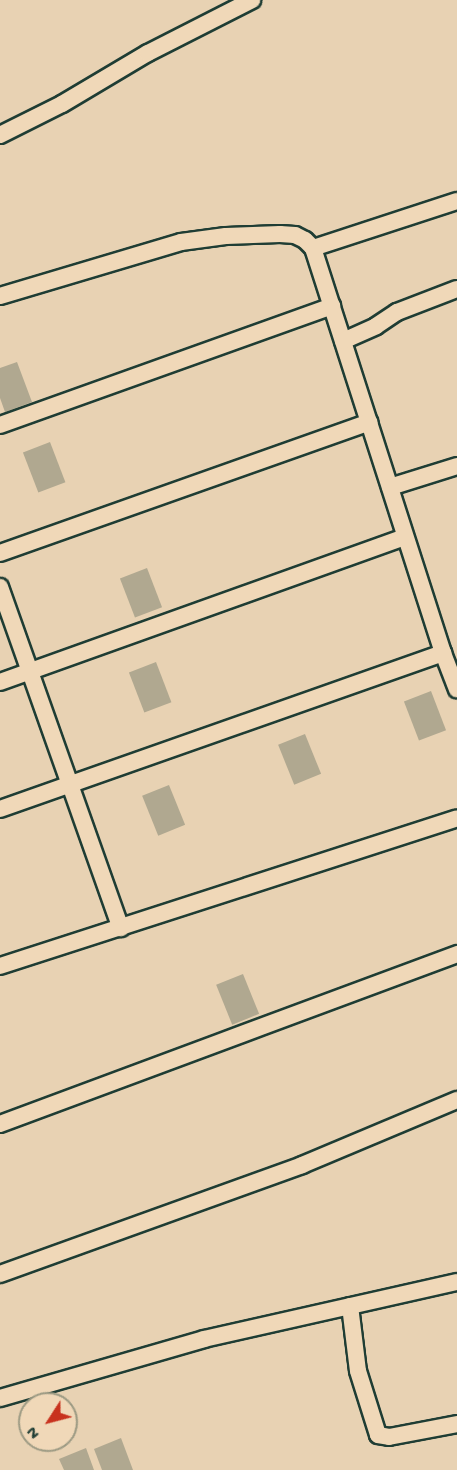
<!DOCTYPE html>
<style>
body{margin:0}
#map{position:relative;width:457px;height:1470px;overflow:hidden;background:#e8d2b3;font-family:"Gochi Hand",sans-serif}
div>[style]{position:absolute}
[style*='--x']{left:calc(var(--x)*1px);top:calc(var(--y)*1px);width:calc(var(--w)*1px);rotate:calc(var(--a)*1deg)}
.building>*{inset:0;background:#b0a890;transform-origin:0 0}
.roads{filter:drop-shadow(2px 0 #1f3d34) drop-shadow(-2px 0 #1f3d34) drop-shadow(0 2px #1f3d34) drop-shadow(0 -2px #1f3d34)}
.street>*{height:16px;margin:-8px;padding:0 8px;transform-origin:8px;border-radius:8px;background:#f0d8b8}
span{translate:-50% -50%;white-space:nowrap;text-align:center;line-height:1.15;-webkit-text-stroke:6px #f0d8b8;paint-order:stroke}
.north{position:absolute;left:18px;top:1392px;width:60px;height:60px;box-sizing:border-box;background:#f0d8b8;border:2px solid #9c9a83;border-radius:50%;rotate:234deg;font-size:16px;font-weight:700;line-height:24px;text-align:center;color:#1f3d34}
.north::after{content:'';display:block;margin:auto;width:21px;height:27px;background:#c8321e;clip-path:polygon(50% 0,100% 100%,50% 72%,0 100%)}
</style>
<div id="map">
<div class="building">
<i style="clip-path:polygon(17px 362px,32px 402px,5px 412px,0 398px,0 368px)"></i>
<i style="left:50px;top:442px;width:43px;height:29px;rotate:69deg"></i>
<i style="left:147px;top:568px;width:42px;height:29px;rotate:69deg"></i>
<i style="left:156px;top:662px;width:43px;height:29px;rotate:69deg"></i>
<i style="left:431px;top:691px;width:42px;height:29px;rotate:69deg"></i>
<i style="left:305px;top:734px;width:43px;height:29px;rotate:68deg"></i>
<i style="left:169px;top:785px;width:43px;height:29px;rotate:68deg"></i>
<i style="left:243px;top:974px;width:43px;height:29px;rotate:68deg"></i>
<i style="clip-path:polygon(121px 1438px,133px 1470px,102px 1470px,94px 1449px)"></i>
<i style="clip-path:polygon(86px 1448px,94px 1470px,64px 1470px,59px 1459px)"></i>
</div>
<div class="roads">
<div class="street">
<i style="--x:0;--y:135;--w:69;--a:-26.6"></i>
<i style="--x:62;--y:104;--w:100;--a:-30.7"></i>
<i style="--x:148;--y:53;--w:117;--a:-27"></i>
<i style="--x:313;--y:248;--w:151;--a:-18.1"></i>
<i style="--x:0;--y:296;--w:189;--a:-16.6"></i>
<i style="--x:181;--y:242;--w:45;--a:-7.6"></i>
<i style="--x:226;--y:236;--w:54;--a:-2.1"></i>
<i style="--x:280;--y:234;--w:15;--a:4"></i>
<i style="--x:295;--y:235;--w:11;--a:27"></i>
<i style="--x:305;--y:240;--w:11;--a:45"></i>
<i style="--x:313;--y:248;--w:425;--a:72.2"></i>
<i style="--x:443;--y:653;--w:39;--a:69"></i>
<i style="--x:343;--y:341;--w:36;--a:-24"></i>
<i style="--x:376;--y:326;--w:25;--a:-34"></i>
<i style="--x:397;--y:312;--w:64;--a:-21"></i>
<i style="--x:0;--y:425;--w:353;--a:-19.7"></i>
<i style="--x:390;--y:487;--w:70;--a:-17.4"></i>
<i style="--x:0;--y:553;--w:392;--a:-19.5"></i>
<i style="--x:0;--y:587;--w:362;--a:70.5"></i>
<i style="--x:0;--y:682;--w:430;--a:-19.7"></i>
<i style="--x:0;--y:809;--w:470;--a:-19.4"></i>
<i style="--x:0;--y:966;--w:480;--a:-17.9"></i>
<i style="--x:0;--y:1124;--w:488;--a:-20.4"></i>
<i style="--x:0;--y:1274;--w:321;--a:-19.8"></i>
<i style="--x:302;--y:1165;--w:168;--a:-22.8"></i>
<i style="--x:350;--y:1306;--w:65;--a:83"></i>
<i style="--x:358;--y:1371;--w:67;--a:72.6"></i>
<i style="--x:378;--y:1435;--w:11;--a:10"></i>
<i style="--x:389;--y:1437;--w:69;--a:-10.8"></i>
<i style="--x:0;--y:1398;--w:212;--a:-16.1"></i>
<i style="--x:204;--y:1339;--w:259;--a:-12.7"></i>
</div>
</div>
<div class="north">N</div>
</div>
